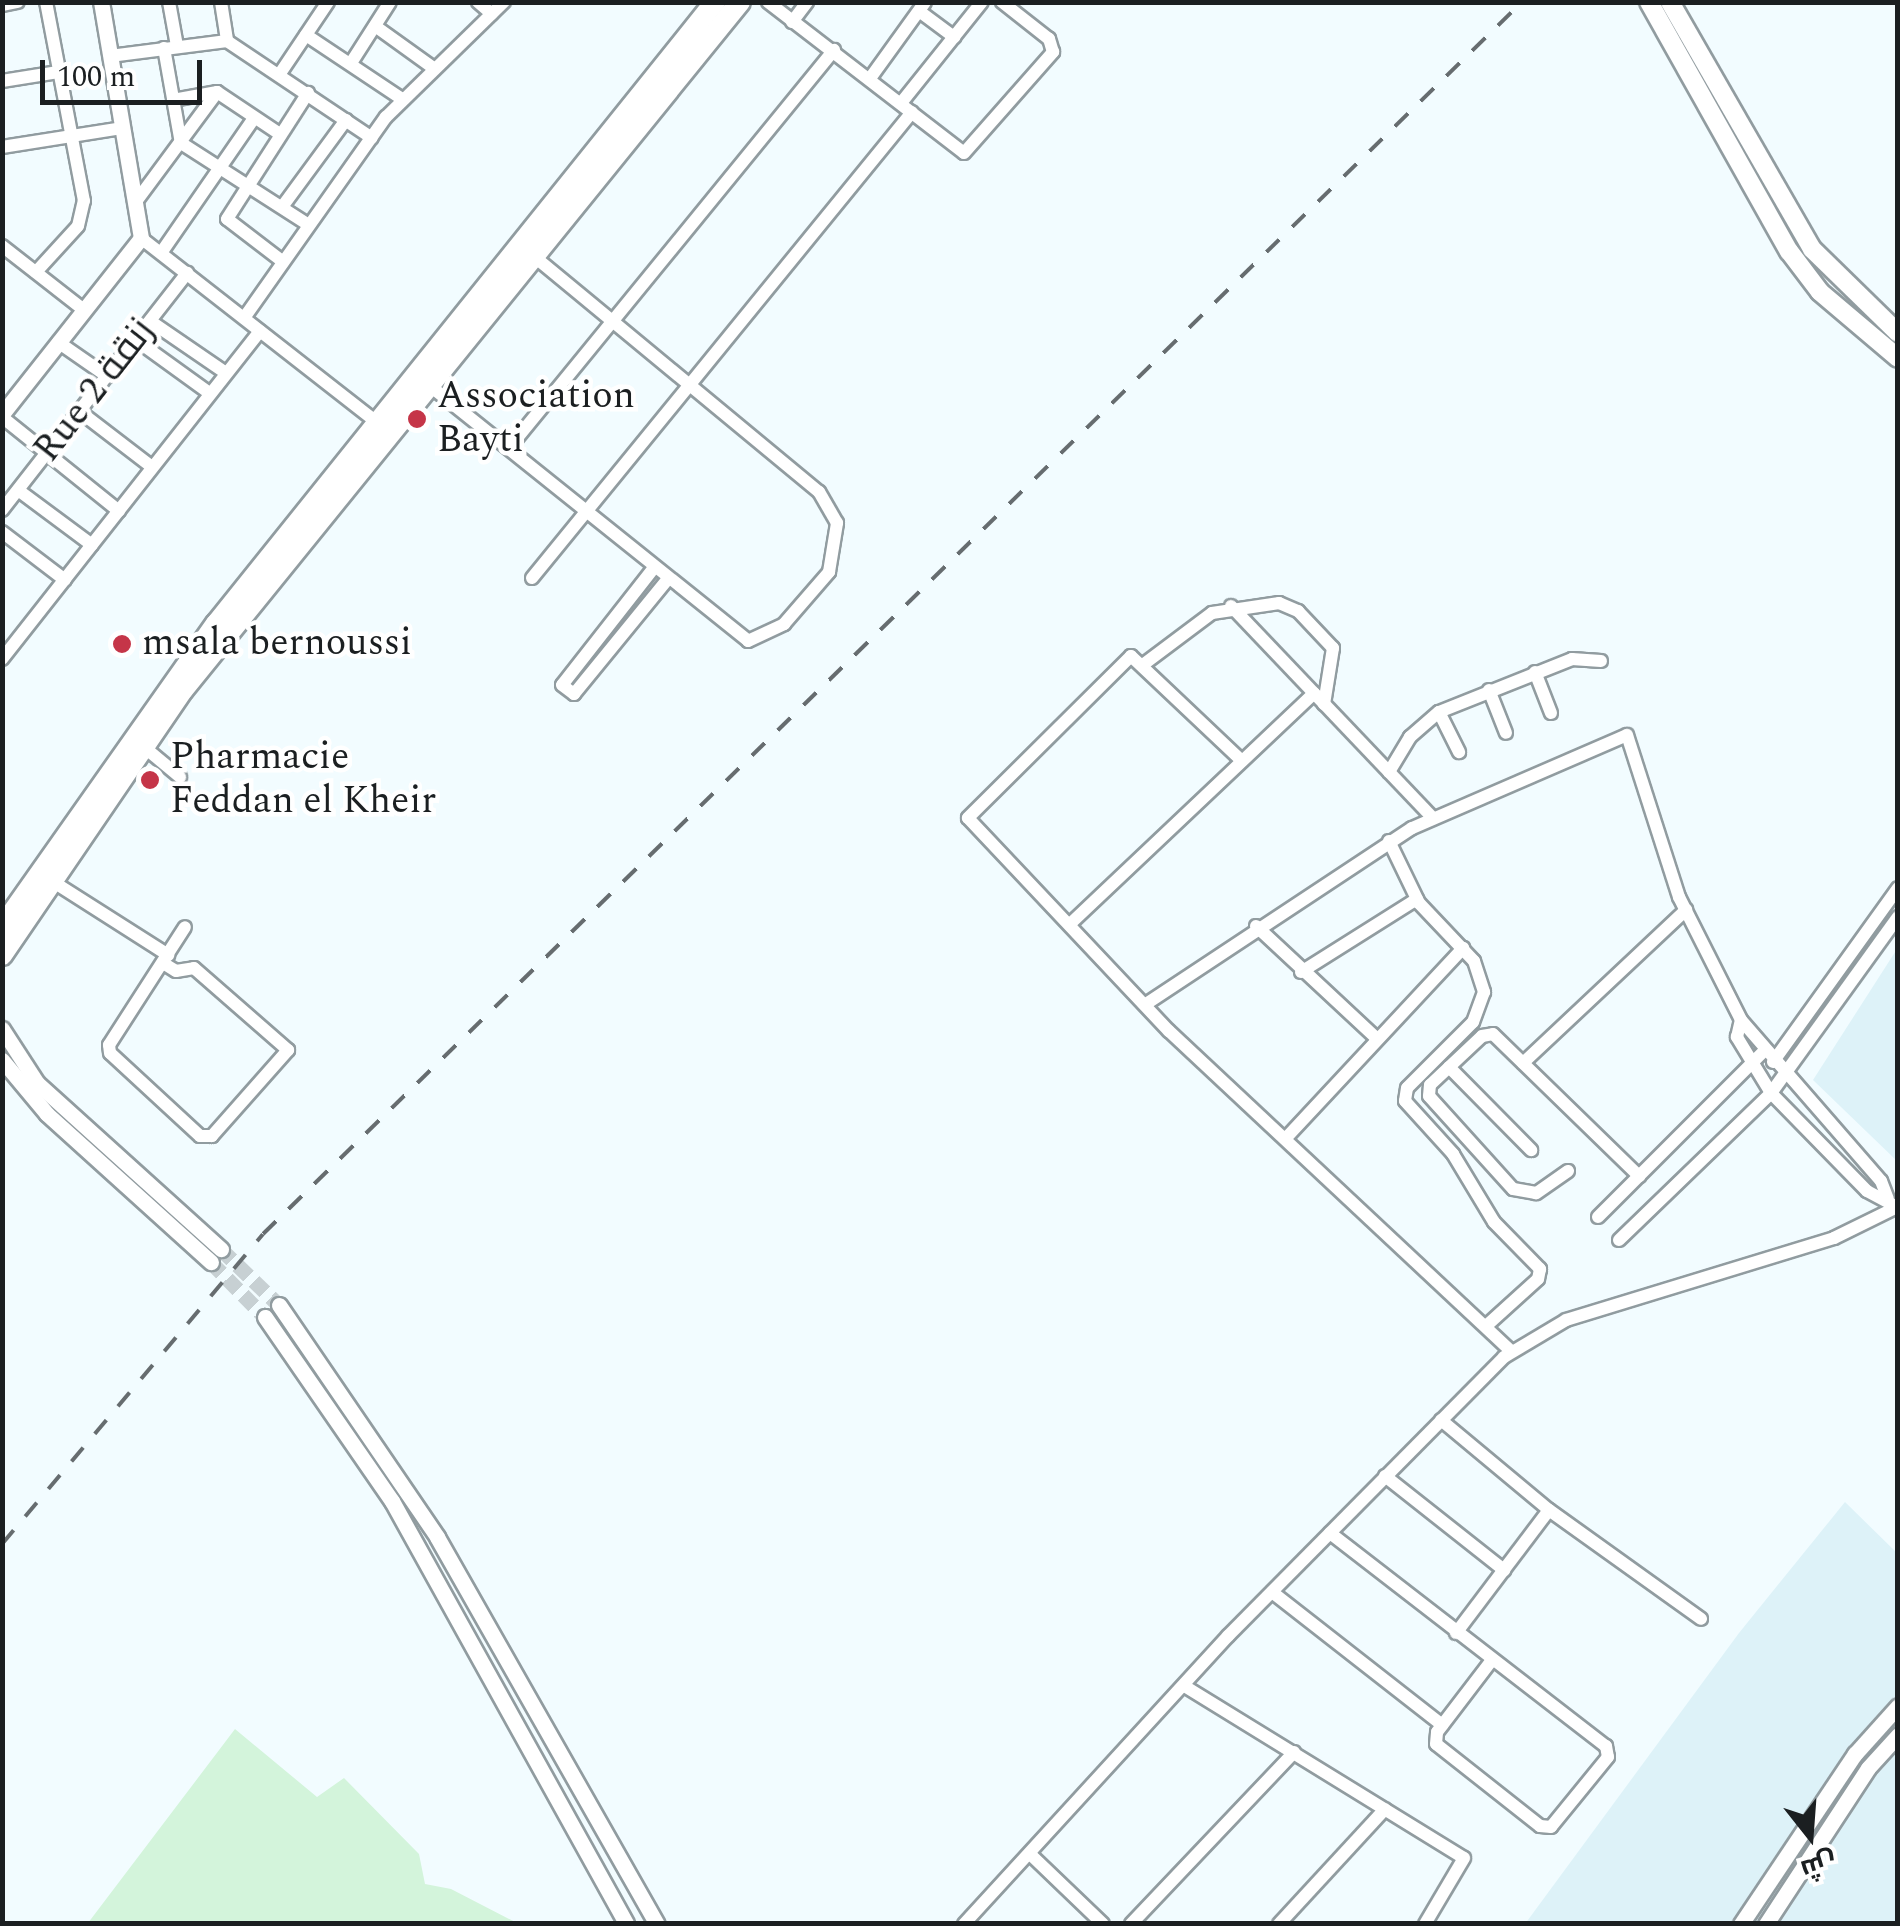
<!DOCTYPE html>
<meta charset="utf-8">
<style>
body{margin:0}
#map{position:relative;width:1900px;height:1926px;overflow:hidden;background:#f2fcff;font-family:Spectral,Cairo,serif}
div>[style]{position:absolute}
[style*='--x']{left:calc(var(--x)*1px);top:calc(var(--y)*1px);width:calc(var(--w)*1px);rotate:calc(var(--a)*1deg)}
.built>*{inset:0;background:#ddf2f8}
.green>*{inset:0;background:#d3f4db}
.tertiary-tunnel>*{height:15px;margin-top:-7.5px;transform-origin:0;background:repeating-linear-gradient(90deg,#c7d0d3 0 15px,transparent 0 23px)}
.roads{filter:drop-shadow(2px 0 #919ca0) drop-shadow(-2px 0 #919ca0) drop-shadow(0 2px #919ca0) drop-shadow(0 -2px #919ca0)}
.minor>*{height:12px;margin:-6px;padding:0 6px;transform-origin:6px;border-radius:6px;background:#fff}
.tertiary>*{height:15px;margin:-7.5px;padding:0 7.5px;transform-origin:7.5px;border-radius:7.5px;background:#fff}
.secondary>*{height:18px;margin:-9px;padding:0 9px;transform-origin:9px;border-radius:9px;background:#fff}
.primary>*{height:20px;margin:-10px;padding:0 10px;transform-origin:10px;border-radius:10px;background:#fff}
.rail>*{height:4px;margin-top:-2px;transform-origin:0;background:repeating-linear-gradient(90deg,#666c6f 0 18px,transparent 0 36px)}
.dots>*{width:28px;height:28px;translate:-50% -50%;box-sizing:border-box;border:5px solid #fff;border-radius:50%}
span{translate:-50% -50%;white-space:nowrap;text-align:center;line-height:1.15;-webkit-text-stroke:9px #fff;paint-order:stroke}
.street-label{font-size:38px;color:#1b1f21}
.poi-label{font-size:38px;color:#1b1f21}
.left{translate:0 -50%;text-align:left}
.frame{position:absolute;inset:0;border:5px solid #1b1f21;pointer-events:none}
.north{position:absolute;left:1760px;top:1786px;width:100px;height:100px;-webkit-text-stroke:8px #fff;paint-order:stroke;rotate:163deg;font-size:28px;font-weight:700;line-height:40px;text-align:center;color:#1b1f21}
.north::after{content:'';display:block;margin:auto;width:35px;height:45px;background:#1b1f21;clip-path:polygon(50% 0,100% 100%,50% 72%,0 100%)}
.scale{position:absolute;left:40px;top:60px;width:162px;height:45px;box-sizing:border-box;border:5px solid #1b1f21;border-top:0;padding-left:12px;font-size:30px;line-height:35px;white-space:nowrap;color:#1b1f21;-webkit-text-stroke:8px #fff;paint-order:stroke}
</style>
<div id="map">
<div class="built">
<i style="clip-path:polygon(1897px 949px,1897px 1161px,1813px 1080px)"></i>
<i style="clip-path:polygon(1845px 1502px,1897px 1553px,1897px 1923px,1525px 1924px,1739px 1633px)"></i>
</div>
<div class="green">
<i style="clip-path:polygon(235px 1729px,317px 1797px,344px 1778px,419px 1854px,425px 1884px,451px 1889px,517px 1923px,88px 1923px)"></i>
</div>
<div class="tertiary-tunnel">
<i style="--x:221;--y:1249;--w:81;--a:44"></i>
<i style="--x:211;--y:1262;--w:77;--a:45.5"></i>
</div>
<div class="roads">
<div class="minor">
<i style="--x:169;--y:2;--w:45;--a:79.7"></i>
<i style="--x:221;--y:2;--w:39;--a:81"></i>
<i style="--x:478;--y:2;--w:18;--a:41"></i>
<i style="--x:768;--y:2;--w:247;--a:37.6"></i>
<i style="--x:964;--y:153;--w:135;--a:-48.6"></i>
<i style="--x:1053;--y:52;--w:14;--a:-107"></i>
<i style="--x:1049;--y:39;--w:60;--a:-141.8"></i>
<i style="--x:2;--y:5;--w:16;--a:-11"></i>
<i style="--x:919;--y:11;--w:44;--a:36.6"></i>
<i style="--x:792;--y:22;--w:25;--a:-53"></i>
<i style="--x:375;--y:26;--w:70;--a:35.7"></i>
<i style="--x:306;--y:35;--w:115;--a:33.7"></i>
<i style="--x:164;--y:48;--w:97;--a:79.9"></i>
<i style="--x:181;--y:143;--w:150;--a:32.7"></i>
<i style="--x:110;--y:56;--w:118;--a:-7.3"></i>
<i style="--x:227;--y:41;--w:174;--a:33.8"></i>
<i style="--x:351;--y:63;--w:72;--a:-57.4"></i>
<i style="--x:279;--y:75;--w:88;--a:-56.1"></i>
<i style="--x:871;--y:77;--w:92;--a:-54.2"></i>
<i style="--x:2;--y:81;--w:57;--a:-9.1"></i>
<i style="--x:173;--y:100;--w:45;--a:-10.3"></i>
<i style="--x:217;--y:92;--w:76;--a:33.7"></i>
<i style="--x:901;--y:103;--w:129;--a:-51.3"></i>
<i style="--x:2;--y:147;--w:121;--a:-9"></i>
<i style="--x:135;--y:203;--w:138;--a:-53.5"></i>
<i style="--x:282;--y:207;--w:108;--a:-53.7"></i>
<i style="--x:141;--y:238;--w:307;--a:38"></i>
<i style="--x:2;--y:246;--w:104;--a:38"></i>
<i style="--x:161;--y:253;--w:164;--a:-55.4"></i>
<i style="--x:282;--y:261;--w:69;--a:-142.6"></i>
<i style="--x:227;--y:219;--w:150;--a:-57.3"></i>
<i style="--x:36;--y:272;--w:62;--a:-47.6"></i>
<i style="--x:78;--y:226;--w:26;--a:-77"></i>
<i style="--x:84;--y:201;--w:203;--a:-100.8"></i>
<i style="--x:244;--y:318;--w:246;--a:-54.8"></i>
<i style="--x:386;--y:117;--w:165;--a:-44.3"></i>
<i style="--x:150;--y:321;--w:88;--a:34.4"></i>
<i style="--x:136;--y:340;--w:89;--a:35.8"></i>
<i style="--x:58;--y:342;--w:60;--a:34.8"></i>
<i style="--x:429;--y:385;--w:409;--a:38.7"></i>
<i style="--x:748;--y:641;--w:40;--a:-25"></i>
<i style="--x:784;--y:624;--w:69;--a:-49.1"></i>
<i style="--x:829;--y:572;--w:50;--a:-80.7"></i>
<i style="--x:837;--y:523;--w:36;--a:-120"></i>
<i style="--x:819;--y:492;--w:371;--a:-140.4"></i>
<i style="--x:79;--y:411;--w:92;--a:37.5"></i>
<i style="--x:2;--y:417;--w:150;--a:38.8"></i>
<i style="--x:509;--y:448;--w:514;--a:-50.77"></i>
<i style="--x:18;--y:490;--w:92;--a:36.6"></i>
<i style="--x:2;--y:510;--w:301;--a:-52"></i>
<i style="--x:2;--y:532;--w:79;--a:37.3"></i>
<i style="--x:653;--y:569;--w:147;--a:128.1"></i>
<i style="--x:562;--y:685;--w:15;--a:37"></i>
<i style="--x:574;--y:694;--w:147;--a:-50.8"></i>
<i style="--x:532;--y:578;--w:601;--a:-50.8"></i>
<i style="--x:1231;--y:606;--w:291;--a:46.4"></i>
<i style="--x:2;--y:659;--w:417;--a:-51.8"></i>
<i style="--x:1144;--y:664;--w:85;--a:-36.9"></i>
<i style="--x:1212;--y:613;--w:68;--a:-8.5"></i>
<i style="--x:1279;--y:603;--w:21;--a:23"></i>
<i style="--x:1298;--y:611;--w:51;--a:46.6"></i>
<i style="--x:1333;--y:648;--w:57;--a:99.1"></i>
<i style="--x:1535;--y:672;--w:44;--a:68.7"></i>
<i style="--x:1489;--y:690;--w:46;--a:68.4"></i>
<i style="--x:1439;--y:712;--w:45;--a:63.4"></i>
<i style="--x:144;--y:747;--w:47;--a:39.8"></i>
<i style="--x:1242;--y:761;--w:153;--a:-136.6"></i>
<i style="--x:1131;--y:656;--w:230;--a:135.2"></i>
<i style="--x:968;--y:818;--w:293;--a:46.7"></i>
<i style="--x:1169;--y:1031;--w:468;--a:43.1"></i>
<i style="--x:1389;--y:772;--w:41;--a:-59"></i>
<i style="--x:1410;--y:737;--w:38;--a:-41"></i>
<i style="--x:1439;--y:712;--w:143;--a:-21.7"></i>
<i style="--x:1572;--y:659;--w:29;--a:4"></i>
<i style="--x:1389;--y:841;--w:69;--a:64.2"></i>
<i style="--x:1419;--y:903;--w:80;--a:46.5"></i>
<i style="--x:1474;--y:961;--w:33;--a:72"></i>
<i style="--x:1484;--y:992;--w:32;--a:110"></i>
<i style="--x:1473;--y:1022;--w:93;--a:135"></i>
<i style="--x:1407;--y:1088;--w:13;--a:99"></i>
<i style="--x:1405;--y:1101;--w:72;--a:47.8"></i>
<i style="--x:1453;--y:1154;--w:79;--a:58.9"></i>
<i style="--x:1494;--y:1222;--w:66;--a:45.6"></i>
<i style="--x:1540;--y:1269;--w:10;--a:101"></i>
<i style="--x:1538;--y:1279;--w:70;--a:137.9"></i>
<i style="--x:52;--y:881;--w:138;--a:32.5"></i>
<i style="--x:1070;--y:924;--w:336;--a:-43.4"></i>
<i style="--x:1256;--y:926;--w:166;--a:43"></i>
<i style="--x:163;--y:963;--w:15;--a:32"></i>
<i style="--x:176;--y:971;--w:18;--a:-9"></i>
<i style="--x:194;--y:968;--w:125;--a:41.1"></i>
<i style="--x:288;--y:1050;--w:115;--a:131.5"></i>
<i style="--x:212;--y:1136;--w:12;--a:180"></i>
<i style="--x:200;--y:1136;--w:122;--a:-137.3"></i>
<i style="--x:110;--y:1053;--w:8;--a:-97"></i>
<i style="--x:109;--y:1045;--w:140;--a:-57.2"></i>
<i style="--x:1301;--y:972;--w:137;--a:-32.2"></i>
<i style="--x:1146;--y:1004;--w:319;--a:-33.5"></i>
<i style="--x:1412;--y:828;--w:234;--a:-23.4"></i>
<i style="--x:1627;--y:735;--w:170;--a:72.2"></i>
<i style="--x:1679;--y:897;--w:138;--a:63.2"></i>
<i style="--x:1741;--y:1020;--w:213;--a:49"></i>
<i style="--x:1881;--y:1181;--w:19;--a:69"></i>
<i style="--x:1773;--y:1062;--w:214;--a:-54.3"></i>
<i style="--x:1523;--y:1063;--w:224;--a:-43.2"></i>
<i style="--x:1449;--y:1067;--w:117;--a:45.3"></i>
<i style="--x:1286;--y:1138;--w:260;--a:-47"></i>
<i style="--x:1568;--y:1171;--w:39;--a:145"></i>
<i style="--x:1536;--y:1193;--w:23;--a:-170"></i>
<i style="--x:1513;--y:1189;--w:125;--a:-132.1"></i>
<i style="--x:1429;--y:1096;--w:11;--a:-85"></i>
<i style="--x:1430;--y:1085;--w:71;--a:-43.3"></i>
<i style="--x:1482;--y:1036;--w:11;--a:-10"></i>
<i style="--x:1493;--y:1034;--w:204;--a:44.2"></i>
<i style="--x:1598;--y:1217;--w:236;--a:-45"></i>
<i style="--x:1619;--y:1240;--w:211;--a:-44"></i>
<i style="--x:1771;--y:1093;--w:217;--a:-54.2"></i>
<i style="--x:1441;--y:1420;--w:141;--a:39.8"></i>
<i style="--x:1549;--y:1510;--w:187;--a:35.6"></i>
<i style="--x:1385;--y:1476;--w:152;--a:38.3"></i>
<i style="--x:1330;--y:1533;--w:349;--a:37.7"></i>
<i style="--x:1606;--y:1746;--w:11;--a:80"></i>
<i style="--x:1608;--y:1757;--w:90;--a:129.2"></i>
<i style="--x:1551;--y:1827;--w:11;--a:-175"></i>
<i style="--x:1540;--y:1826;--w:132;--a:-141.7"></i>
<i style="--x:1436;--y:1744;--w:12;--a:-85"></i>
<i style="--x:1437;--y:1732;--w:91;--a:-52.6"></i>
<i style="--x:1272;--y:1592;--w:216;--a:38"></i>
<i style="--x:1456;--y:1633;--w:154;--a:-52.9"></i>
<i style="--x:1186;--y:1687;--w:326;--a:31.6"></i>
<i style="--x:1464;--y:1858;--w:77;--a:120.6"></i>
<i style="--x:1030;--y:1854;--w:101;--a:43.8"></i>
<i style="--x:964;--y:1924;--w:391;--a:-47.5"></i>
<i style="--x:1228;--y:1636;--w:392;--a:-45.3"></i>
<i style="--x:1504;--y:1357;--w:72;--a:-30.8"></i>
<i style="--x:1566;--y:1320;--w:280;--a:-17"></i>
<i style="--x:1834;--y:1238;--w:70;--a:-26.2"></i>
<i style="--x:1897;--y:1207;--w:34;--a:-152"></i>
<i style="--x:1867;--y:1191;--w:137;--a:-134.4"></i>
<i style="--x:1771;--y:1093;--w:66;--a:-121.3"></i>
<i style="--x:1737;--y:1037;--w:17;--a:-77"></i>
<i style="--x:1131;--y:1924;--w:237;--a:-46.5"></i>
<i style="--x:1279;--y:1924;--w:156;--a:-47.3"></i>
</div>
<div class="tertiary">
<i style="--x:2;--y:414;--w:224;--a:-51.7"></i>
<i style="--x:141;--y:238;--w:239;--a:-99.6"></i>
<i style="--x:2;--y:1029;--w:64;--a:57.1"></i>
<i style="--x:37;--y:1083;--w:248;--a:42.1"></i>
<i style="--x:2;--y:1060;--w:70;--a:50.2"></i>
<i style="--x:47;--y:1114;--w:221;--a:42.1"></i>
<i style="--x:279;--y:1305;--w:281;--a:55.7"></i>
<i style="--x:437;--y:1537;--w:445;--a:60.4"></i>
<i style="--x:265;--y:1317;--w:224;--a:55.4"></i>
<i style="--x:392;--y:1501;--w:483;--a:61"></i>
<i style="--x:1741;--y:1924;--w:205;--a:-56.2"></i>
<i style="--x:1855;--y:1754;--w:64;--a:-48.1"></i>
<i style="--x:1766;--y:1924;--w:186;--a:-56.8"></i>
<i style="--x:1868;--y:1768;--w:45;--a:-47.7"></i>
</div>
<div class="secondary">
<i style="--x:1649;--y:2;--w:286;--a:60.7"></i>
<i style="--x:1789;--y:251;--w:51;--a:52.9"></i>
<i style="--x:1820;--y:292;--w:102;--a:40.2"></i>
<i style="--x:1670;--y:2;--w:285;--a:60.1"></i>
<i style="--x:1812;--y:249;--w:120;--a:44.3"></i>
</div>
<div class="primary">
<i style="--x:2;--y:927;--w:371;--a:-54.8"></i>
<i style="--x:216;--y:624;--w:797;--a:-51.26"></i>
<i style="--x:2;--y:955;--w:321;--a:-55.7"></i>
<i style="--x:183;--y:690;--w:885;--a:-51.01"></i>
</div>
</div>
<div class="rail">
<i style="--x:2;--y:1544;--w:405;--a:-49.9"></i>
<i style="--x:263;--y:1234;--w:1762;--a:-44.38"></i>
</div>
<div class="dots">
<i style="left:417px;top:419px;background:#c53548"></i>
<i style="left:122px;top:644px;background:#c53548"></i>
<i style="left:150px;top:780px;background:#c53548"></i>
</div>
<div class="street-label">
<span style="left:95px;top:391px;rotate:-52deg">Rue 2 زنقة</span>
</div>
<div class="poi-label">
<span class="left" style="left:437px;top:419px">Association<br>Bayti</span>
<span class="left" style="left:142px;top:644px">msala bernoussi</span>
<span class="left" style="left:170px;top:780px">Pharmacie<br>Feddan el Kheir</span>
</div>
<div class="frame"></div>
<div class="north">ش</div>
<div class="scale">100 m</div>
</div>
